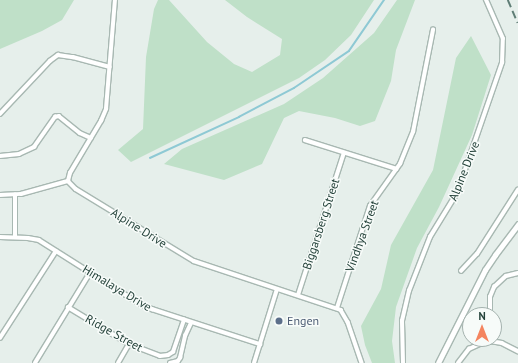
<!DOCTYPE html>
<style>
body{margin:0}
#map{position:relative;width:518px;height:363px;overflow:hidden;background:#e6efeb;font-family:"PT Sans",sans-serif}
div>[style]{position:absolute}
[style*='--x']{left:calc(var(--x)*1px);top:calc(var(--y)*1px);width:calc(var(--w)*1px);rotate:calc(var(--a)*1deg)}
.green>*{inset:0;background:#bfe0c8}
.stream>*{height:1.5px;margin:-0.75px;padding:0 0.75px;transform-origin:0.75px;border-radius:0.75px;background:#8ec9d4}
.roads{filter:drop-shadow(1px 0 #a8b8b2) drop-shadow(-1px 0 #a8b8b2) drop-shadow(0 1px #a8b8b2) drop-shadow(0 -1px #a8b8b2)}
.minor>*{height:3.5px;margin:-1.75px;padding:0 1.75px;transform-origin:1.75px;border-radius:1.75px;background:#fff}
.tertiary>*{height:4.5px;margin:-2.25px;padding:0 2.25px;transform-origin:2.25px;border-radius:2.25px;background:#fff}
.rail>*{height:1.5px;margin-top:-0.75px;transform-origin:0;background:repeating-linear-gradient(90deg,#5f7d75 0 8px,transparent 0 12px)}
.dots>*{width:11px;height:11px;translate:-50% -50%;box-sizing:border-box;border:2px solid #f7fbf9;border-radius:50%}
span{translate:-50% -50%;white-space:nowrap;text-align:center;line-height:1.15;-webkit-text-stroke:3px #f7fbf9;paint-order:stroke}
.street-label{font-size:12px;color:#24423a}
.service-label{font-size:12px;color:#4e5e75}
.left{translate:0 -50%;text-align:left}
.north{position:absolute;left:462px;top:307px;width:40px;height:40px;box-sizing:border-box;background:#f7fbf9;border:1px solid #a3b1ad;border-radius:50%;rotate:0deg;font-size:11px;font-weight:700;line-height:16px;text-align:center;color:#24423a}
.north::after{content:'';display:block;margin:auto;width:14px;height:18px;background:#f4845f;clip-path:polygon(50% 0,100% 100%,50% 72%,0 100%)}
</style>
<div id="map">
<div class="green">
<i style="clip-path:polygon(0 0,74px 0,62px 20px,42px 31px,0 49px)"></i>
<i style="clip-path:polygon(158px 0,169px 0,207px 42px,234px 64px,252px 72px,280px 55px,282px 39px,247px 17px,225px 0,374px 0,351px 35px,325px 60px,299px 78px,131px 162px,118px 150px,143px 129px,146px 57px,154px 9px)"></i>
<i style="clip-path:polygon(397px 0,415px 0,396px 50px,391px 81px,375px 121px,360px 126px,335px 118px,299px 111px,284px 118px,262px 164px,224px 180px,164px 164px,182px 149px,284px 104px,323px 78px,374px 33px)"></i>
<i style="clip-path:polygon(471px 36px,491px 75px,472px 135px,439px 207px,417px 248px,396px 307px,392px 341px,395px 363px,372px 363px,365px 345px,361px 326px,381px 289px,391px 245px,433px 170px,456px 58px)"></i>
</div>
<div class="stream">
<i style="--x:150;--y:158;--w:98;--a:-24.7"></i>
<i style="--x:239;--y:117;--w:62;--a:-27.8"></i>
<i style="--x:294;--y:88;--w:66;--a:-33.9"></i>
<i style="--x:349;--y:51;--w:62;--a:-55.5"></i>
</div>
<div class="roads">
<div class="minor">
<i style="--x:0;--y:114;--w:73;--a:-46.7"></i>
<i style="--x:50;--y:61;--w:10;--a:-37"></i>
<i style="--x:58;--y:55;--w:15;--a:8"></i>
<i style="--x:73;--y:57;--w:38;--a:15"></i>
<i style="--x:305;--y:140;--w:96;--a:17.5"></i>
<i style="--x:0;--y:156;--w:19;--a:-6"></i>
<i style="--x:19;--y:154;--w:17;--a:-25"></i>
<i style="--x:34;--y:147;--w:37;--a:-55"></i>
<i style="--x:55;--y:117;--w:4;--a:-14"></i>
<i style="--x:59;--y:116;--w:27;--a:39"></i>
<i style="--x:80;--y:133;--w:12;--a:24"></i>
<i style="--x:68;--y:181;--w:11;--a:45"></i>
<i style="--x:76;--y:189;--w:138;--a:31.4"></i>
<i style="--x:194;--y:261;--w:155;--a:18.4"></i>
<i style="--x:341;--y:310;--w:14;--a:60"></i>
<i style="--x:348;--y:322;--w:43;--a:71.1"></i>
<i style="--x:68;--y:181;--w:8;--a:-76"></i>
<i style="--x:70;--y:173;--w:61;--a:-59.2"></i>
<i style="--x:101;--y:121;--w:13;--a:-67"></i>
<i style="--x:106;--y:109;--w:109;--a:-85.3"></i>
<i style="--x:0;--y:195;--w:21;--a:-3"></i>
<i style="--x:21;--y:194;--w:49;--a:-15.5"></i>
<i style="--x:0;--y:237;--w:28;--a:2"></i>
<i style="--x:28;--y:238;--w:11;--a:10"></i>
<i style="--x:39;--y:240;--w:116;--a:32.3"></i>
<i style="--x:137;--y:302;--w:17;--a:25"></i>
<i style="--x:152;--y:309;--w:114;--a:18"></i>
<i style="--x:15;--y:237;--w:42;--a:-90"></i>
<i style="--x:461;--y:271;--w:23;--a:-47"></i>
<i style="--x:477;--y:254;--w:76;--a:-57.4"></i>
<i style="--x:298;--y:295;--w:149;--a:-72.1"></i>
<i style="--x:68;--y:307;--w:71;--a:31.2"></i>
<i style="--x:129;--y:344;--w:33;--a:21"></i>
<i style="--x:160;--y:356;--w:8;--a:-7"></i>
<i style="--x:168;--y:355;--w:6;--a:-31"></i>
<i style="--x:173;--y:352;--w:34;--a:-71"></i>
<i style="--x:337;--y:308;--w:107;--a:-72.1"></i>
<i style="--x:370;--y:206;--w:52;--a:-54.5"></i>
<i style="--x:400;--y:164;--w:35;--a:-68"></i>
<i style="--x:413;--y:132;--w:104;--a:-78.9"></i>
<i style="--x:490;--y:315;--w:18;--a:-90"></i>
<i style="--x:490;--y:297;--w:11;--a:-68"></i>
<i style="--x:494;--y:287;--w:16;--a:-43"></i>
<i style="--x:506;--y:276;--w:12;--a:-14"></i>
<i style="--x:0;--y:338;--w:103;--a:-57.2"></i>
<i style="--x:35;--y:363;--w:105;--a:-58.6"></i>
<i style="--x:118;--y:363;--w:22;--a:-60"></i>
<i style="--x:170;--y:363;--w:8;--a:-14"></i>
<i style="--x:178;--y:361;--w:4;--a:-56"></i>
<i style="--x:180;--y:358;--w:23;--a:-77"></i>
<i style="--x:185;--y:336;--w:14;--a:-65"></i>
<i style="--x:254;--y:363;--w:77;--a:-72.7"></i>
<i style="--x:403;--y:363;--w:42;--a:-91.4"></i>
<i style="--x:402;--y:321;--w:31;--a:-77"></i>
<i style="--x:409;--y:291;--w:58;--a:-68.7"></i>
<i style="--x:430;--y:237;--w:52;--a:-58.5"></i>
<i style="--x:457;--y:193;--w:138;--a:-70.9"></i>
<i style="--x:502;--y:63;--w:24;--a:-88"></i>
<i style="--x:503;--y:39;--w:43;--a:-113.6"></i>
<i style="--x:458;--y:363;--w:18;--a:-52"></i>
<i style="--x:469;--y:349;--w:14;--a:-25"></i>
<i style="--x:482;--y:343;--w:8;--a:-14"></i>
<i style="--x:490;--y:341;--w:12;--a:9"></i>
<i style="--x:502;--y:343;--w:18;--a:27"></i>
</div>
<div class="tertiary">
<i style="--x:438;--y:363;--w:104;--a:-63.2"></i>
<i style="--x:485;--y:270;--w:18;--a:-56"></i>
<i style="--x:495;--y:255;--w:38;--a:-53"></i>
</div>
</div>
<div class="rail">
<i style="--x:508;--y:0;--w:25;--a:67"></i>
</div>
<div class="dots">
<i style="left:279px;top:321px;background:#5c6f8a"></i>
</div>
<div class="street-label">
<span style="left:464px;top:171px;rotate:-68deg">Alpine Drive</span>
<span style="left:321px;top:224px;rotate:-72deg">Biggarsberg Street</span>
<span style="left:139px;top:228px;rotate:32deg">Alpine Drive</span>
<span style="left:362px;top:236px;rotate:-70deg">Vindhya Street</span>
<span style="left:117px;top:288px;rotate:31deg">Himalaya Drive</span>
<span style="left:114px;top:333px;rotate:29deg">Ridge Street</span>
</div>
<div class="service-label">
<span class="left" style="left:287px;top:321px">Engen</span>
</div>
<div class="north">N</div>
</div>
